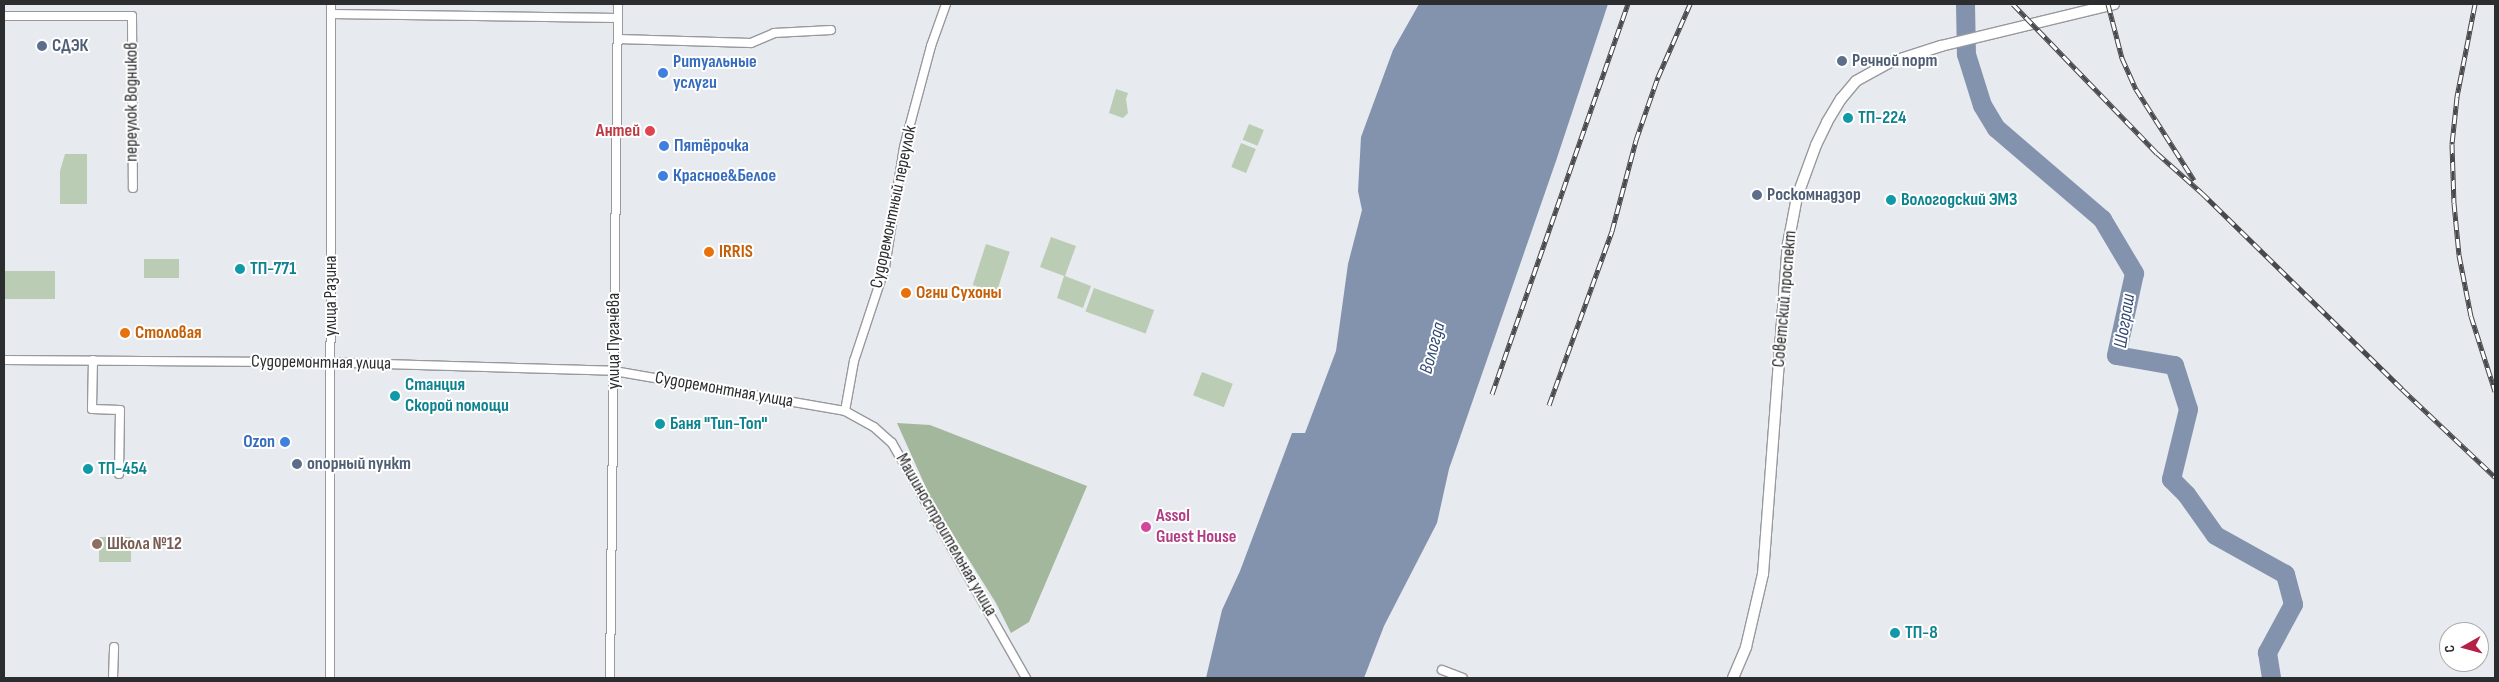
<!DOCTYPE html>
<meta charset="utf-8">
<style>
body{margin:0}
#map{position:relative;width:2499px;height:682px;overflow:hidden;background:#e7eaee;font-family:"Sofia Sans Condensed",sans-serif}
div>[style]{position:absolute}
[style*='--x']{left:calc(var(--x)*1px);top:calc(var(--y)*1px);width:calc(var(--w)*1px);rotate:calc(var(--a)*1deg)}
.green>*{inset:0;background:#bacdb4;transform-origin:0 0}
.forest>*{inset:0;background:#a3b79c}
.water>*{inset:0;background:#8393ae}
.river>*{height:19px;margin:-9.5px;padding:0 9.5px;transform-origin:9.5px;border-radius:9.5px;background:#8393ae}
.roads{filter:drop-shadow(1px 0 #97999d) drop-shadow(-1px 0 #97999d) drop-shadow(0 1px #97999d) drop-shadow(0 -1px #97999d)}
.minor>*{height:8px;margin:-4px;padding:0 4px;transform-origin:4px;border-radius:4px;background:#fff}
.tertiary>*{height:10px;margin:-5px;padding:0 5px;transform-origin:5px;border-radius:5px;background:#fff}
.rail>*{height:5px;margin-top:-2.5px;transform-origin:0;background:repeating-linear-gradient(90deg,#fff 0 9px,#48494c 0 18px);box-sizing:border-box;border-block:1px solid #48494c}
.dots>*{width:14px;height:14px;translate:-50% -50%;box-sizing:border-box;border:2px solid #fff;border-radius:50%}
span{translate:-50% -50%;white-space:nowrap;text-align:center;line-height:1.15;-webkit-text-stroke:4px #fff;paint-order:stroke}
.service-label{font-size:18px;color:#4e5e75;font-weight:700}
.left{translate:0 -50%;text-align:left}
.shop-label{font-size:18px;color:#366cbe;font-weight:700}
.right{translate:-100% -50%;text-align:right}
.street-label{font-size:18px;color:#2c2d2f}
.culture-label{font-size:18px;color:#0d838f;font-weight:700}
.health-label{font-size:18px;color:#be3a42;font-weight:700}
.food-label{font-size:18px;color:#c56008;font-weight:700}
.hotel-label{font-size:18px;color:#b23c85;font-weight:700}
.education-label{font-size:18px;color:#785e54;font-weight:700}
.water-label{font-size:19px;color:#354b74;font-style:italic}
.frame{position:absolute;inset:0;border:5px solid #2c2d2f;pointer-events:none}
.north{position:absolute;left:2439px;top:622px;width:50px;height:50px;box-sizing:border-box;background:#fff;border:1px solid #ababac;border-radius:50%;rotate:263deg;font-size:14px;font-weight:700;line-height:20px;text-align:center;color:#2c2d2f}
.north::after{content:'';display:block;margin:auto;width:18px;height:22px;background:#b32145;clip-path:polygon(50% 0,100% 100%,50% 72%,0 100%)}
</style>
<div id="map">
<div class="green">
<i style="clip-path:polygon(1116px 89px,1128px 93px,1126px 99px,1128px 113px,1123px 118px,1109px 113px)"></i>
<i style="left:1249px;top:124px;width:16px;height:17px;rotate:22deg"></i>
<i style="left:1241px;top:143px;width:16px;height:26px;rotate:22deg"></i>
<i style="clip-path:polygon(65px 154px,87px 154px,87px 204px,60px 204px,60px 171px)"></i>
<i style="clip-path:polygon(1051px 237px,1076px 246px,1065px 276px,1091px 286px,1083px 308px,1057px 298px,1064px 276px,1040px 267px)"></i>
<i style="left:986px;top:244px;width:25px;height:43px;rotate:18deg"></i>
<i style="left:144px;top:259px;width:35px;height:19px"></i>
<i style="left:4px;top:271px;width:51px;height:28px"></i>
<i style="left:1094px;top:288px;width:64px;height:25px;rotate:20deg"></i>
<i style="left:1202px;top:372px;width:33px;height:25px;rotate:21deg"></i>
<i style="left:99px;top:537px;width:32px;height:25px"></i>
</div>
<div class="forest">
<i style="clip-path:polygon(897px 423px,930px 425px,1087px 486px,1029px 622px,1011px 633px,996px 603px,932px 501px)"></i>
</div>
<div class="water">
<i style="clip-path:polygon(1419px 4px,1608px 4px,1556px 161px,1449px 469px,1437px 523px,1384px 626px,1364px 678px,1206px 678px,1222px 610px,1240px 571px,1292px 433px,1305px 433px,1336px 351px,1348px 264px,1362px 210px,1358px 191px,1361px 137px,1393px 50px)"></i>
</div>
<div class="river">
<i style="--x:1965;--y:4;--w:50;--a:88.9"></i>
<i style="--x:1966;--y:54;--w:53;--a:72.6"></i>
<i style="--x:1982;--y:105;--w:27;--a:59"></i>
<i style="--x:1996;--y:128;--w:140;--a:40.6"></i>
<i style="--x:2102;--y:219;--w:63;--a:59.3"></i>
<i style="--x:2134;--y:273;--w:84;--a:102.4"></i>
<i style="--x:2116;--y:355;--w:59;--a:9.8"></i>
<i style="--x:2174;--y:365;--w:46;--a:72.3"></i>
<i style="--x:2188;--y:409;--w:72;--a:103.7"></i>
<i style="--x:2171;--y:479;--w:21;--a:45"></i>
<i style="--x:2186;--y:494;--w:50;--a:54.7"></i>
<i style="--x:2215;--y:535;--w:80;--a:29.1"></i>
<i style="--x:2285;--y:574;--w:31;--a:75"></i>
<i style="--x:2293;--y:604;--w:55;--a:118.4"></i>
<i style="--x:2267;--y:652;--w:26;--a:81"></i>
</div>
<div class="roads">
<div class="minor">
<i style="--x:331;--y:14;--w:287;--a:0.8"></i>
<i style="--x:4;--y:16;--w:128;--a:0"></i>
<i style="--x:132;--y:16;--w:172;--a:89.7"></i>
<i style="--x:618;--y:39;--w:133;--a:1.7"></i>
<i style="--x:751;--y:43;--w:25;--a:-23"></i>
<i style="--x:774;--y:33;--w:57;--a:-3"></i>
<i style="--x:4;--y:360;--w:312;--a:0.4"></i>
<i style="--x:316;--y:362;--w:298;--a:1.7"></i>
<i style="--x:614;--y:371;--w:234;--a:9.8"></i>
<i style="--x:845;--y:411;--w:33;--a:29"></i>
<i style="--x:874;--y:427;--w:24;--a:42"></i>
<i style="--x:892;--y:443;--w:271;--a:60.3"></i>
<i style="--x:93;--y:360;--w:49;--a:91.2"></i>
<i style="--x:92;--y:409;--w:28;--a:2"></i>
<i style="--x:120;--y:410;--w:64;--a:90.9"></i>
<i style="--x:845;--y:411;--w:51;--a:-79.8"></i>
<i style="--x:854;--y:361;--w:99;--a:-71.7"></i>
<i style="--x:885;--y:267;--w:121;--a:-81"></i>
<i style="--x:904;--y:147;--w:105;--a:-75"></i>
<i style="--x:931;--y:46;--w:45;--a:-70.3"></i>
<i style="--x:1442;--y:670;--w:22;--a:21"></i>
<i style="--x:113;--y:678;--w:31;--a:-88"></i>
<i style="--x:330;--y:678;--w:674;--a:-89.91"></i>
<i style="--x:610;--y:678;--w:674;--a:-89.32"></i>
</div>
<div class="tertiary">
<i style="--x:1733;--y:678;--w:34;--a:-67"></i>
<i style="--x:1746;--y:647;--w:75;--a:-76.9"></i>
<i style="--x:1763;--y:574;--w:331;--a:-85.7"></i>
<i style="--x:1788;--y:244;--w:48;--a:-79.2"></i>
<i style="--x:1797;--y:197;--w:55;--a:-69.9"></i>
<i style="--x:1816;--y:145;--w:25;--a:-64"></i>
<i style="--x:1827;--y:122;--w:27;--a:-59"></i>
<i style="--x:1841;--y:99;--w:23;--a:-50"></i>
<i style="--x:1856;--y:81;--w:37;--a:-29"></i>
<i style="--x:1888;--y:63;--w:56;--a:-17.8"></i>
<i style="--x:1941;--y:46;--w:178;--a:-13.6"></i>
</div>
</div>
<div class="rail">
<i style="--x:2013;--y:4;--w:207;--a:46"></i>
<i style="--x:2157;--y:153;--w:60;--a:41.6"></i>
<i style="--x:2202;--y:193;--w:280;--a:44.4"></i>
<i style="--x:2402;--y:389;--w:128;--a:43.4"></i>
<i style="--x:2108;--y:4;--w:56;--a:75.5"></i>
<i style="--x:2122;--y:58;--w:34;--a:66"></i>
<i style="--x:2136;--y:89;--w:108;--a:57.5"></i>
<i style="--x:2475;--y:4;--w:95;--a:101"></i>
<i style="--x:2457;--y:97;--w:47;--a:96.1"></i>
<i style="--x:2452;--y:144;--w:59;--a:88.1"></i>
<i style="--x:2454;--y:203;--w:52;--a:84.5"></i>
<i style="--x:2459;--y:255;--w:62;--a:78.9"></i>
<i style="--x:2471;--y:316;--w:79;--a:72.3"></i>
<i style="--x:1492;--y:394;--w:413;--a:-70.8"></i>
<i style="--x:1549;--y:405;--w:185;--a:-70.1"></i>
<i style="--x:1612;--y:231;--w:94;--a:-75.2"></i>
<i style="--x:1636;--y:140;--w:67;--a:-70.8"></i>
<i style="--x:1658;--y:77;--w:80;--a:-66.3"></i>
</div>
<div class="dots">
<i style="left:42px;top:46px;background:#5c6f8a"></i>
<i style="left:1842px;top:61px;background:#5c6f8a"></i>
<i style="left:663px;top:73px;background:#3f7fe0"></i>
<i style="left:1848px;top:118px;background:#0f9aa8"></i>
<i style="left:650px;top:131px;background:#e0444e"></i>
<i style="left:664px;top:146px;background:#3f7fe0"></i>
<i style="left:663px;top:176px;background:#3f7fe0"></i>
<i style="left:1757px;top:195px;background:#5c6f8a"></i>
<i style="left:1891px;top:200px;background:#0f9aa8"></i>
<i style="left:709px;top:252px;background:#e8710a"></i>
<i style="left:240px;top:269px;background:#0f9aa8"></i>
<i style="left:906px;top:293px;background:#e8710a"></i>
<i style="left:125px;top:333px;background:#e8710a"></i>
<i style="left:395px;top:396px;background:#0f9aa8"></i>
<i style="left:660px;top:424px;background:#0f9aa8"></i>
<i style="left:285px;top:442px;background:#3f7fe0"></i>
<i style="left:297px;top:464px;background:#5c6f8a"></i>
<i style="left:88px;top:469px;background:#0f9aa8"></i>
<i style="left:1146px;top:527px;background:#d1479c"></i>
<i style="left:97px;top:544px;background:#8d6e63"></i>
<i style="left:1895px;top:633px;background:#0f9aa8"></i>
</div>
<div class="service-label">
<span class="left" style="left:52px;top:46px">СДЭК</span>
<span class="left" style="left:1852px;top:61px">Речной порт</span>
<span class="left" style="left:1767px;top:195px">Роскомнадзор</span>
<span class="left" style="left:307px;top:464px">опорный пункт</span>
</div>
<div class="shop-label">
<span class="left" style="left:673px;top:73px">Ритуальные<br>услуги</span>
<span class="left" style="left:674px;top:146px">Пятёрочка</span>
<span class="left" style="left:673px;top:176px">Красное&amp;Белое</span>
<span class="right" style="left:275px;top:442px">Ozon</span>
</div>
<div class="street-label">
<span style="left:132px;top:102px;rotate:-90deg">переулок Водников</span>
<span style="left:894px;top:207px;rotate:-78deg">Судоремонтный переулок</span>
<span style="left:331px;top:296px;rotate:-90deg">улица Разина</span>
<span style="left:1785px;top:299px;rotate:-85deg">Советский проспект</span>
<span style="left:614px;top:341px;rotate:-90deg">улица Пугачёва</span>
<span style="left:321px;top:363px;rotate:1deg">Судоремонтная улица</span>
<span style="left:724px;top:390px;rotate:10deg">Судоремонтная улица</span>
<span style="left:946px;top:535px;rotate:60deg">Машиностроительная улица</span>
</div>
<div class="culture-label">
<span class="left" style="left:1858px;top:118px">ТП-224</span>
<span class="left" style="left:1901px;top:200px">Вологодский ЭМЗ</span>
<span class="left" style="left:250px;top:269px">ТП-771</span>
<span class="left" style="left:405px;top:396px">Станция<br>Скорой помощи</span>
<span class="left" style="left:670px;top:424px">Баня "Тип-Топ"</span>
<span class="left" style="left:98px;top:469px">ТП-454</span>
<span class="left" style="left:1905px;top:633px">ТП-8</span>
</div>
<div class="health-label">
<span class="right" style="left:640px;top:131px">Антей</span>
</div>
<div class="food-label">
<span class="left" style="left:719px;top:252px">IRRIS</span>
<span class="left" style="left:916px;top:293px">Огни Сухоны</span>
<span class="left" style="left:135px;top:333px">Столовая</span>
</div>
<div class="hotel-label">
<span class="left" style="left:1156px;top:527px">Assol<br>Guest House</span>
</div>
<div class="education-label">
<span class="left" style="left:107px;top:544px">Школа №12</span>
</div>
<div class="water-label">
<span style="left:2125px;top:321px;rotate:-81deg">Шограш</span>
<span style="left:1433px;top:348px;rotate:-75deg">Вологда</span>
</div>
<div class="frame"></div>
<div class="north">С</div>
</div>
